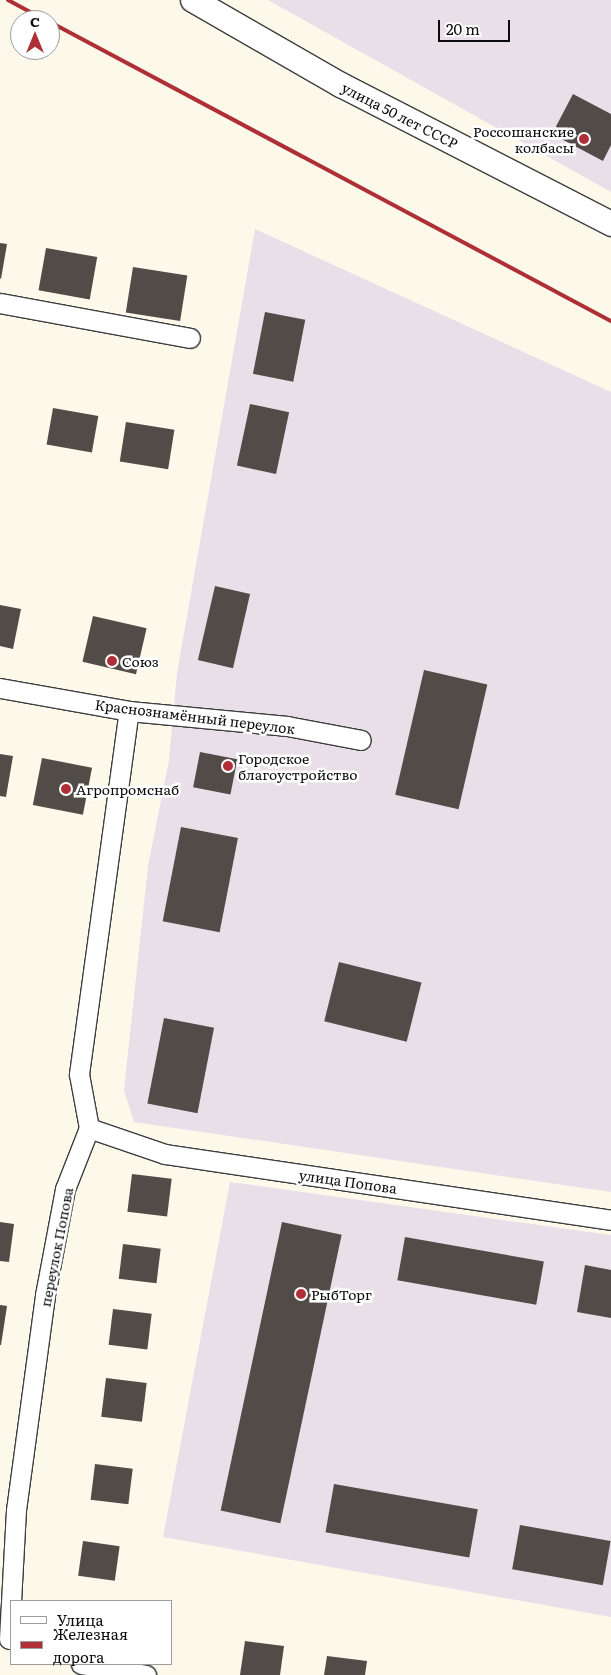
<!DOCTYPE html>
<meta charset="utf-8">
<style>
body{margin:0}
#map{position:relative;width:611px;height:1675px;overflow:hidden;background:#fdf9ea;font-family:Literata,serif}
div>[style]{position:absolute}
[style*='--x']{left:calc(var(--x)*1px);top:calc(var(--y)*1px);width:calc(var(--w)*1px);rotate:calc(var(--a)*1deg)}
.industrial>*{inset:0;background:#e8dfe9}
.building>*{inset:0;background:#524c48;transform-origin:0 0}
.roads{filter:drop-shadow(1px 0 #3e3e3e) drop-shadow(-1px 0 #3e3e3e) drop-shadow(0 1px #3e3e3e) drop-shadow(0 -1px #3e3e3e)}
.minor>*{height:19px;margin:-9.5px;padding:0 9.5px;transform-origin:9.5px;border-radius:9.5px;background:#fff}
.tertiary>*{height:24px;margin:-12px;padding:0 12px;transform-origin:12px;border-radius:12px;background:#fff}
.rail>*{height:4px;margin:-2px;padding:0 2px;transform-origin:2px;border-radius:2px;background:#ae2f36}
.dots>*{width:14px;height:14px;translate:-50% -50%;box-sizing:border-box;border:2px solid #fff;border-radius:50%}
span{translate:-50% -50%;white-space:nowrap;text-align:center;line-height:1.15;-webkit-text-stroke:5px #fff;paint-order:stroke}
.street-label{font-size:14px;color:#0b0b0b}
.poi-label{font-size:14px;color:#0b0b0b}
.right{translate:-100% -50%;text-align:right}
.left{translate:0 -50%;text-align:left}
.legend{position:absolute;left:10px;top:1600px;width:162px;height:65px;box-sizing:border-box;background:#fff;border:1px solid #9d9d9d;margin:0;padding:6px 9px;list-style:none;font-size:15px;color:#0b0b0b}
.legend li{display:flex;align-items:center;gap:10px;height:25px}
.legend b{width:25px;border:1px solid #9d9d9d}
.north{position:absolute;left:10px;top:10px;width:50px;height:50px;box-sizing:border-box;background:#fff;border:1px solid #9d9d9d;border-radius:50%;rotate:0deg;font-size:14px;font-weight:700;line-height:20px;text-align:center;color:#0b0b0b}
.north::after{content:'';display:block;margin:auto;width:18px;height:22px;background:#ae2f36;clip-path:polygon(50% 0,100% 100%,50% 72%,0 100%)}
.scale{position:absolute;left:438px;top:20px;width:72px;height:22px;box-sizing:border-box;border:2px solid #0b0b0b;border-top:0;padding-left:6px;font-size:15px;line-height:18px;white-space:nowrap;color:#0b0b0b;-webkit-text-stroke:4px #fff;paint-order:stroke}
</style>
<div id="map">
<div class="industrial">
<i style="clip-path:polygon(268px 0,611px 0,611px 192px)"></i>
<i style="clip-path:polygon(255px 229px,611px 392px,611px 1192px,134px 1122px,124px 1090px,148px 866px,169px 760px,177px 673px)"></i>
<i style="clip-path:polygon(230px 1182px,611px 1235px,611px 1617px,163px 1537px)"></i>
</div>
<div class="building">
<i style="clip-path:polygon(573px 94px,611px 114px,611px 145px,603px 161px,552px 134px)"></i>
<i style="clip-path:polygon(0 243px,7px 244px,1px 279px,0 278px)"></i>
<i style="left:46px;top:248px;width:52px;height:43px;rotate:10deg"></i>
<i style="left:133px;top:267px;width:55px;height:46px;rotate:9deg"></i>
<i style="left:265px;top:312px;width:41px;height:63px;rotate:11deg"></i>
<i style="left:250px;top:404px;width:40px;height:63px;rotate:12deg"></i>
<i style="left:53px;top:408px;width:46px;height:37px;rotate:10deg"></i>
<i style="left:126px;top:422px;width:49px;height:40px;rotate:9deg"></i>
<i style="left:215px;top:586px;width:36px;height:76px;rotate:13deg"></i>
<i style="clip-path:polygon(0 605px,21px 609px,13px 649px,0 646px)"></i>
<i style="left:93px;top:616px;width:55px;height:47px;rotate:13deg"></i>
<i style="left:424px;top:670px;width:65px;height:128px;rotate:13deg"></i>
<i style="left:200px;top:752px;width:38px;height:36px;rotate:11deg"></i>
<i style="clip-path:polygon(0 754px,13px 756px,6px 797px,0 796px)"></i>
<i style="left:42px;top:758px;width:51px;height:48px;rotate:11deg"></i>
<i style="left:181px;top:827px;width:58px;height:96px;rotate:11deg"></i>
<i style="left:339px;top:962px;width:85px;height:61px;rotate:14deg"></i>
<i style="left:164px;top:1018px;width:51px;height:87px;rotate:11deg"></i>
<i style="left:132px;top:1174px;width:40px;height:38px;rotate:7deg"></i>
<i style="clip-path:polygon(0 1222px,14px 1224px,9px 1262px,0 1261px)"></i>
<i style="left:282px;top:1222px;width:61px;height:295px;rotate:12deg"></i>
<i style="left:405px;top:1237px;width:141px;height:44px;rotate:10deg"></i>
<i style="left:123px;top:1244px;width:38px;height:35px;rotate:7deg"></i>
<i style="clip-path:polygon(585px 1265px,611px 1270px,611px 1318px,577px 1312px)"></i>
<i style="clip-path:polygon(0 1305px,7px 1306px,1px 1345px,0 1345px)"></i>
<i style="left:113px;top:1309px;width:39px;height:36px;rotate:7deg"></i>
<i style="left:106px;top:1378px;width:41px;height:39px;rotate:7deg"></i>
<i style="left:95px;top:1464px;width:38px;height:36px;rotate:7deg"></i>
<i style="left:334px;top:1484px;width:146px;height:49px;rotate:10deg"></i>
<i style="left:520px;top:1525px;width:92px;height:45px;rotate:10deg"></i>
<i style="left:83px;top:1541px;width:37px;height:35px;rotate:8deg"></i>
<i style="clip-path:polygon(245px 1641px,284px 1646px,280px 1675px,240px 1675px)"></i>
<i style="clip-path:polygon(327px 1656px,367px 1661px,365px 1675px,324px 1675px)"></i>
</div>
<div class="roads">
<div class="minor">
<i style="--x:0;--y:303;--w:193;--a:10.4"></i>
<i style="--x:0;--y:688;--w:131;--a:10.1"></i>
<i style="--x:129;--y:711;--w:159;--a:5.4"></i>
<i style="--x:287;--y:726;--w:75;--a:10.7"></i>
<i style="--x:89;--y:1128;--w:80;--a:18.9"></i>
<i style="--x:165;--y:1154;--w:451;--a:8.4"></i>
<i style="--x:9;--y:1639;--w:129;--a:-86.9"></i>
<i style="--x:16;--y:1510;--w:217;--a:-82.3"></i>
<i style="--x:45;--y:1295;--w:108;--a:-79.3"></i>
<i style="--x:65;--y:1189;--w:66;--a:-68.5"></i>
<i style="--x:89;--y:1128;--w:55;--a:-100.5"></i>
<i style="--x:79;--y:1074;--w:366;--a:-82.2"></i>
<i style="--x:81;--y:1664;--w:66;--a:9.6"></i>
</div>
<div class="tertiary">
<i style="--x:193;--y:0;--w:171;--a:29.9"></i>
<i style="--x:341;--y:85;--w:304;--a:27.2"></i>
</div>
</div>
<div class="rail">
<i style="--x:8;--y:0;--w:42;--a:28.4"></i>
<i style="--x:50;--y:22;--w:636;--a:28.06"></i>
</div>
<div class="dots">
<i style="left:584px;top:139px;background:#ae2f36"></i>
<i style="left:112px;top:661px;background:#ae2f36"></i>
<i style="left:228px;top:766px;background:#ae2f36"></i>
<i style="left:66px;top:789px;background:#ae2f36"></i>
<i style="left:301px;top:1294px;background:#ae2f36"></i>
</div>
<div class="street-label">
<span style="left:400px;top:115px;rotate:27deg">улица 50 лет СССР</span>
<span style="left:195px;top:716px;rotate:7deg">Краснознамённый переулок</span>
<span style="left:348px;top:1181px;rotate:8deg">улица Попова</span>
<span style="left:56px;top:1247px;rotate:-79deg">переулок Попова</span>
</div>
<div class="poi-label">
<span class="right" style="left:574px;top:139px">Россошанские<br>колбасы</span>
<span class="left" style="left:122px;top:661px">Союз</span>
<span class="left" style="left:238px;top:766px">Городское<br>благоустройство</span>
<span class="left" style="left:76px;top:789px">Агропромснаб</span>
<span class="left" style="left:311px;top:1294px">РыбТорг</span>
</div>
<ul class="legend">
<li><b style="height:6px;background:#fff"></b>Улица</li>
<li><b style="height:6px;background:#ae2f36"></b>Железная дорога</li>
</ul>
<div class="north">С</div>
<div class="scale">20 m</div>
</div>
